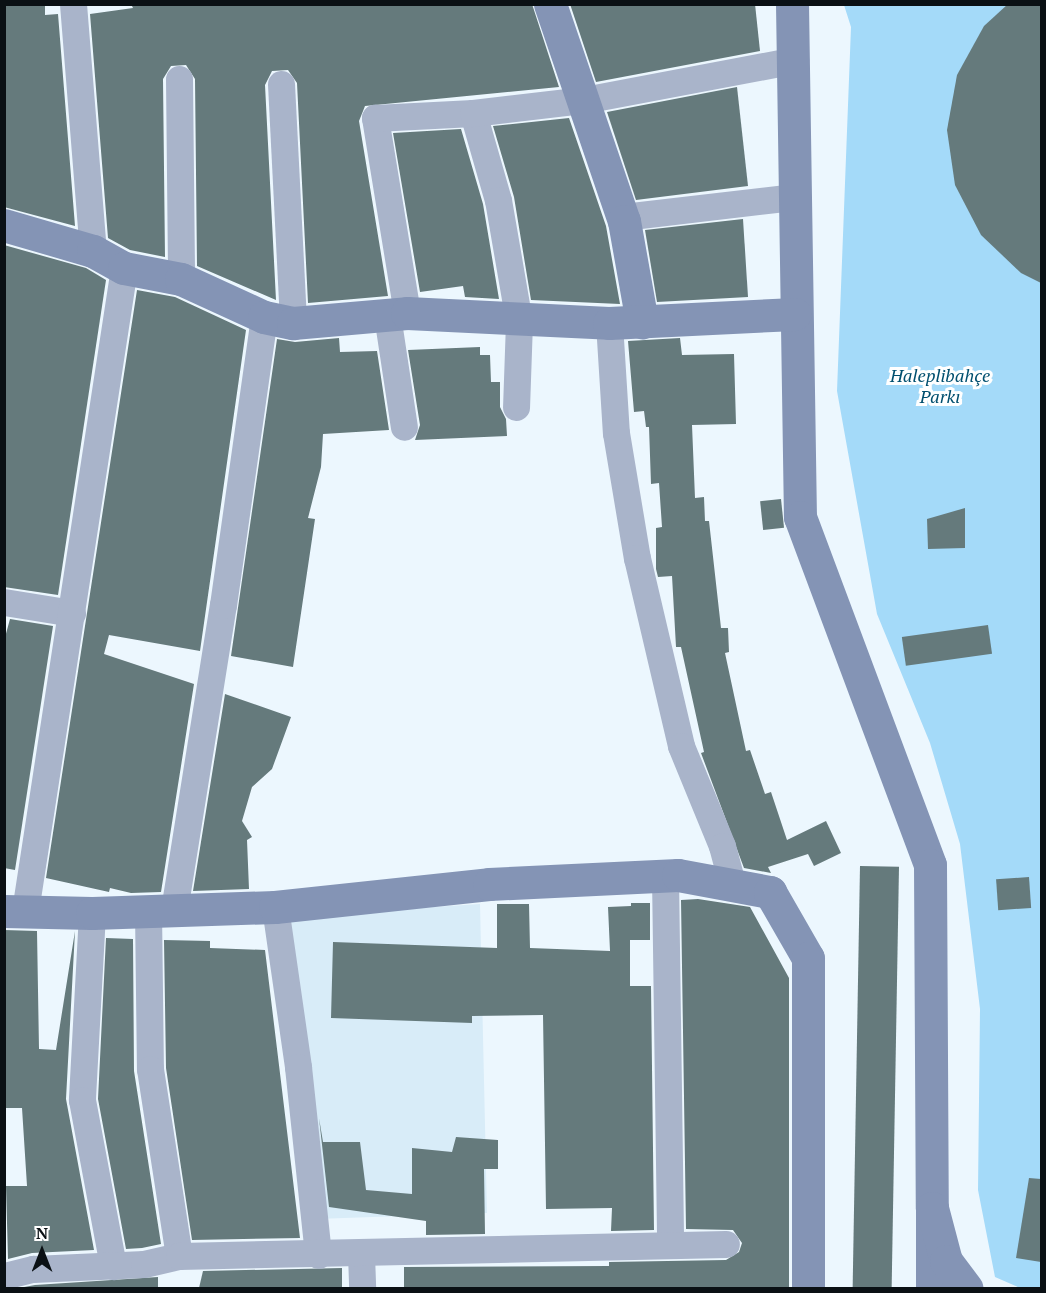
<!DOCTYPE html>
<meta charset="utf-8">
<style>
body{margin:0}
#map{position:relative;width:1046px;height:1293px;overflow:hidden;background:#ecf7fe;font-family:"PT Serif",serif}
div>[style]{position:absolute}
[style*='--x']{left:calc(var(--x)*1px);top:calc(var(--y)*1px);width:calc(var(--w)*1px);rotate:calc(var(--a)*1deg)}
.built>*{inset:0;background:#d8ecf8}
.green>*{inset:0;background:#a4daf9}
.building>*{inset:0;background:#657a7c;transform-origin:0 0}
.street>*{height:27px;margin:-13.5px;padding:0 13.5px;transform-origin:13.5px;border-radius:13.5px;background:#a9b4ca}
.secondary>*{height:33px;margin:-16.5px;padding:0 16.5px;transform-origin:16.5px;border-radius:16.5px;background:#8494b5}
span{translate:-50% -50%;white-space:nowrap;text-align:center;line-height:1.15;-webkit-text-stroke:6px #fff;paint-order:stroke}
.park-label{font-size:18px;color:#004f6f;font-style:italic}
.frame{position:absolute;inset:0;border:6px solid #0a1014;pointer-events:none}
.north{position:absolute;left:12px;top:1221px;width:60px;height:60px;-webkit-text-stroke:4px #fff;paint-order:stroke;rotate:0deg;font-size:16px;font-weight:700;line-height:24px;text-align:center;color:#0a1014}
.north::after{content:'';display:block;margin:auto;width:21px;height:27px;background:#0a1014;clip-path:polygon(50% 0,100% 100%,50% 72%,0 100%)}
</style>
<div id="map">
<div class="built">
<i style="clip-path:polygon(480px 904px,487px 1213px,316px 1219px,279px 917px)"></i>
</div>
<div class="green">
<i style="clip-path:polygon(844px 5px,1041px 5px,1041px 1288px,1020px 1288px,995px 1277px,978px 1190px,980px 1009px,960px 844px,930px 743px,877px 614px,837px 391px,851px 27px)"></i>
</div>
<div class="building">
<i style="clip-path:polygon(4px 4px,45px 4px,45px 15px,58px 14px,75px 226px,4px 207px)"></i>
<i style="clip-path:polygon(131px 4px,532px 4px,559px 87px,365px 106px,359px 121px,388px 296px,308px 303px,297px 83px,288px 70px,272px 71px,265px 85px,276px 300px,197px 266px,195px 79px,186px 65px,171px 66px,163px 79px,165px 257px,130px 250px,108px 238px,90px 14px,133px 8px)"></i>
<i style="clip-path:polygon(570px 4px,755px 4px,760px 51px,596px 82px)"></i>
<i style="clip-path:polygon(1008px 4px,1041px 4px,1041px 283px,1021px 273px,981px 235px,955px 185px,947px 130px,957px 75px,984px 26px)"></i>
<i style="clip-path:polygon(737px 87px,748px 186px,636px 200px,607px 112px)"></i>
<i style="clip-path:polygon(569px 118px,606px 226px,620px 304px,531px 300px,514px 197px,493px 126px)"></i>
<i style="clip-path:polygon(461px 129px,483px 204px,499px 299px,465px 297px,463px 286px,420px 292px,393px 133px)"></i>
<i style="clip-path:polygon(743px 219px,748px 297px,657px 302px,645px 230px)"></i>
<i style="clip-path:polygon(4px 245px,86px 268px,106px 280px,58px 595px,4px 587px)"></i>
<i style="clip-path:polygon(137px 290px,175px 297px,246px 330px,200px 651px,109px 635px,104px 654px,194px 684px,161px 892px,131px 893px,110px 888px,109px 892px,46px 878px)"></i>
<i style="clip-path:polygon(339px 338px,340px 352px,377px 351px,389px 430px,323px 434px,321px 467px,308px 518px,315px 519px,293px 667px,231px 656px,277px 339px,295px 342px)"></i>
<i style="clip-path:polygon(680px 338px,682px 355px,734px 354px,736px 424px,692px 425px,695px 498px,704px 497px,705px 521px,709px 521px,721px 628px,728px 628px,729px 652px,725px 653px,746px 751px,750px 750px,765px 794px,771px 792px,787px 840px,826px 821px,841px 853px,814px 866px,808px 854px,768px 867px,771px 873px,744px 868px,701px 753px,704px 752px,681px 647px,676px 647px,672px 576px,658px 577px,656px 569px,656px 528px,662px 527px,659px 483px,651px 484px,649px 427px,646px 427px,644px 411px,634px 412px,628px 341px)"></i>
<i style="clip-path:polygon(480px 347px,480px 355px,490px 355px,491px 382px,500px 382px,500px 407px,506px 419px,507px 436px,415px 440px,420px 425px,408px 350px)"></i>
<i style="left:781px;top:499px;width:29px;height:21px;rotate:84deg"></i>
<i style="clip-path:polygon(965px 508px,965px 548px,928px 549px,927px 519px)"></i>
<i style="clip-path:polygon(10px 619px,53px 626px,15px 870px,4px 868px,4px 641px)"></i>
<i style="left:988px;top:625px;width:29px;height:87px;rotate:82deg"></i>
<i style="clip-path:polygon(225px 694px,291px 717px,272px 769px,252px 787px,242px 821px,252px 837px,247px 840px,249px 889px,193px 891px)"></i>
<i style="left:860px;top:866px;width:39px;height:422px;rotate:1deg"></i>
<i style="left:1029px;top:877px;width:31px;height:33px;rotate:86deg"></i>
<i style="clip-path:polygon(698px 899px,750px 907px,789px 978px,789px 1288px,404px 1288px,404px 1267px,609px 1266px,609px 1262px,726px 1260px,739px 1252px,742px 1243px,733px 1230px,686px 1229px,681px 900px)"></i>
<i style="clip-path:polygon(631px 903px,650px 903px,650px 940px,630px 940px,630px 986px,651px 986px,654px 1230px,611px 1231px,612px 1208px,546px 1209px,543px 1015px,472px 1016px,472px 1023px,331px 1018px,333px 942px,497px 948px,497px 904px,529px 904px,530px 948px,610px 951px,608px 907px,631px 906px)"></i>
<i style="clip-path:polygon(4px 930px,37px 931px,39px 1049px,56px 1050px,75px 931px,66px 1099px,94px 1250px,32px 1253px,8px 1259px,6px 1186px,27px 1186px,22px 1108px,4px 1108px)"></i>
<i style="clip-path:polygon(106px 938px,133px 939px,134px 1071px,161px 1244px,142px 1248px,126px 1249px,98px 1099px)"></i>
<i style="clip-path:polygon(164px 940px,210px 941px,210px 948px,265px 950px,300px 1238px,192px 1240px,166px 1068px)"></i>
<i style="clip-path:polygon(319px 1118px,323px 1142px,360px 1142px,366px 1190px,412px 1194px,412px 1148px,452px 1152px,456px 1137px,498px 1140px,498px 1169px,484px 1169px,485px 1234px,426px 1235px,426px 1221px,329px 1207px)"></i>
<i style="clip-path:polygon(1029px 1178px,1041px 1179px,1041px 1262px,1016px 1258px)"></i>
<i style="clip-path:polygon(342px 1268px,342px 1288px,199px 1288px,203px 1271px)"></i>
<i style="clip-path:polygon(158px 1277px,158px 1288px,19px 1288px,35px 1285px)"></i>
</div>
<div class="street">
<i style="--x:73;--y:4;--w:248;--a:85.4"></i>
<i style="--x:179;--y:79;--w:200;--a:89.4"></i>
<i style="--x:281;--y:84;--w:239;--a:87.1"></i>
<i style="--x:473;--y:113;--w:91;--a:74"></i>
<i style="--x:498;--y:200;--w:124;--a:80.2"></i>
<i style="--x:519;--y:322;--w:85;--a:92"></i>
<i style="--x:623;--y:217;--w:171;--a:-6.7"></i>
<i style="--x:407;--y:313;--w:198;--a:-99.3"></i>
<i style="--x:375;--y:118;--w:98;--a:-2.9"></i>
<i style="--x:473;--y:113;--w:112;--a:-6.7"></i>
<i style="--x:584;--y:100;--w:215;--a:-10.7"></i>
<i style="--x:387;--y:315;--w:113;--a:81.4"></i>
<i style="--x:609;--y:323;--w:110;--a:86.4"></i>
<i style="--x:616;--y:433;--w:127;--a:80.5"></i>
<i style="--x:637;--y:558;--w:193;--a:76.8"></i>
<i style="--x:681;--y:746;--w:108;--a:67.7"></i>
<i style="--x:722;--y:846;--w:39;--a:75"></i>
<i style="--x:4;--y:602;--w:69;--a:9.2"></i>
<i style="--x:665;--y:876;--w:369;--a:89.2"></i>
<i style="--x:275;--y:907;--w:162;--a:81.8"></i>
<i style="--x:298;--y:1067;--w:189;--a:83.9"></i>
<i style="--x:148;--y:910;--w:159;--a:89.3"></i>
<i style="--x:150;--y:1069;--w:189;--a:81.2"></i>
<i style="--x:174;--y:910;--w:309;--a:-80.9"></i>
<i style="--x:223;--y:605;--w:291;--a:-81.9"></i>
<i style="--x:25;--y:911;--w:651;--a:-81.25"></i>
<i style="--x:92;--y:913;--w:187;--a:93.1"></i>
<i style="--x:82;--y:1100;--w:169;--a:79.4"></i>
<i style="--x:361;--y:1254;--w:34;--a:88"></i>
<i style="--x:4;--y:1276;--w:30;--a:-14"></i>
<i style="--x:33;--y:1269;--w:111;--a:-2.6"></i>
<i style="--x:144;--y:1264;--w:36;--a:-13"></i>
<i style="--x:179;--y:1256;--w:547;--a:-1.26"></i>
</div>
<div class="secondary">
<i style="--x:550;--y:4;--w:229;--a:71.2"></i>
<i style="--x:624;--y:221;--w:103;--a:79.9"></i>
<i style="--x:792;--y:4;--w:513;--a:89.11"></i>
<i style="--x:800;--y:517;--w:371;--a:69.5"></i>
<i style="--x:930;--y:865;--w:343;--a:89.7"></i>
<i style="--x:4;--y:225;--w:93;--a:16.3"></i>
<i style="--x:93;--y:251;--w:35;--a:29"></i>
<i style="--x:124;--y:268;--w:58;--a:10.9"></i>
<i style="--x:181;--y:279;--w:91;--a:24.6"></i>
<i style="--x:264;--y:317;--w:30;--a:12"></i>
<i style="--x:293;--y:323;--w:114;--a:-5"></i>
<i style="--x:407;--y:313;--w:202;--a:2.8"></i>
<i style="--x:609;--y:323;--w:186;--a:-2.8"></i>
<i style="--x:4;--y:911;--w:88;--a:1.3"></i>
<i style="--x:92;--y:913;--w:183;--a:-1.9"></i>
<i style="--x:275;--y:907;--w:215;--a:-6.1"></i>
<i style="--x:489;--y:884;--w:189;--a:-2.7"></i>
<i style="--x:678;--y:875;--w:94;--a:10.5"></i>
<i style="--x:770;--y:892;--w:76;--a:60.1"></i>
<i style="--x:808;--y:958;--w:330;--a:90"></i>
<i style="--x:932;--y:1288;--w:80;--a:-90"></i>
<i style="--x:932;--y:1208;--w:55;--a:75.2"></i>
<i style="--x:946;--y:1261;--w:34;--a:53"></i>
</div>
<div class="park-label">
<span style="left:940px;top:386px">Haleplibahçe<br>Parkı</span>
</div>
<div class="frame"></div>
<div class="north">N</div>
</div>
